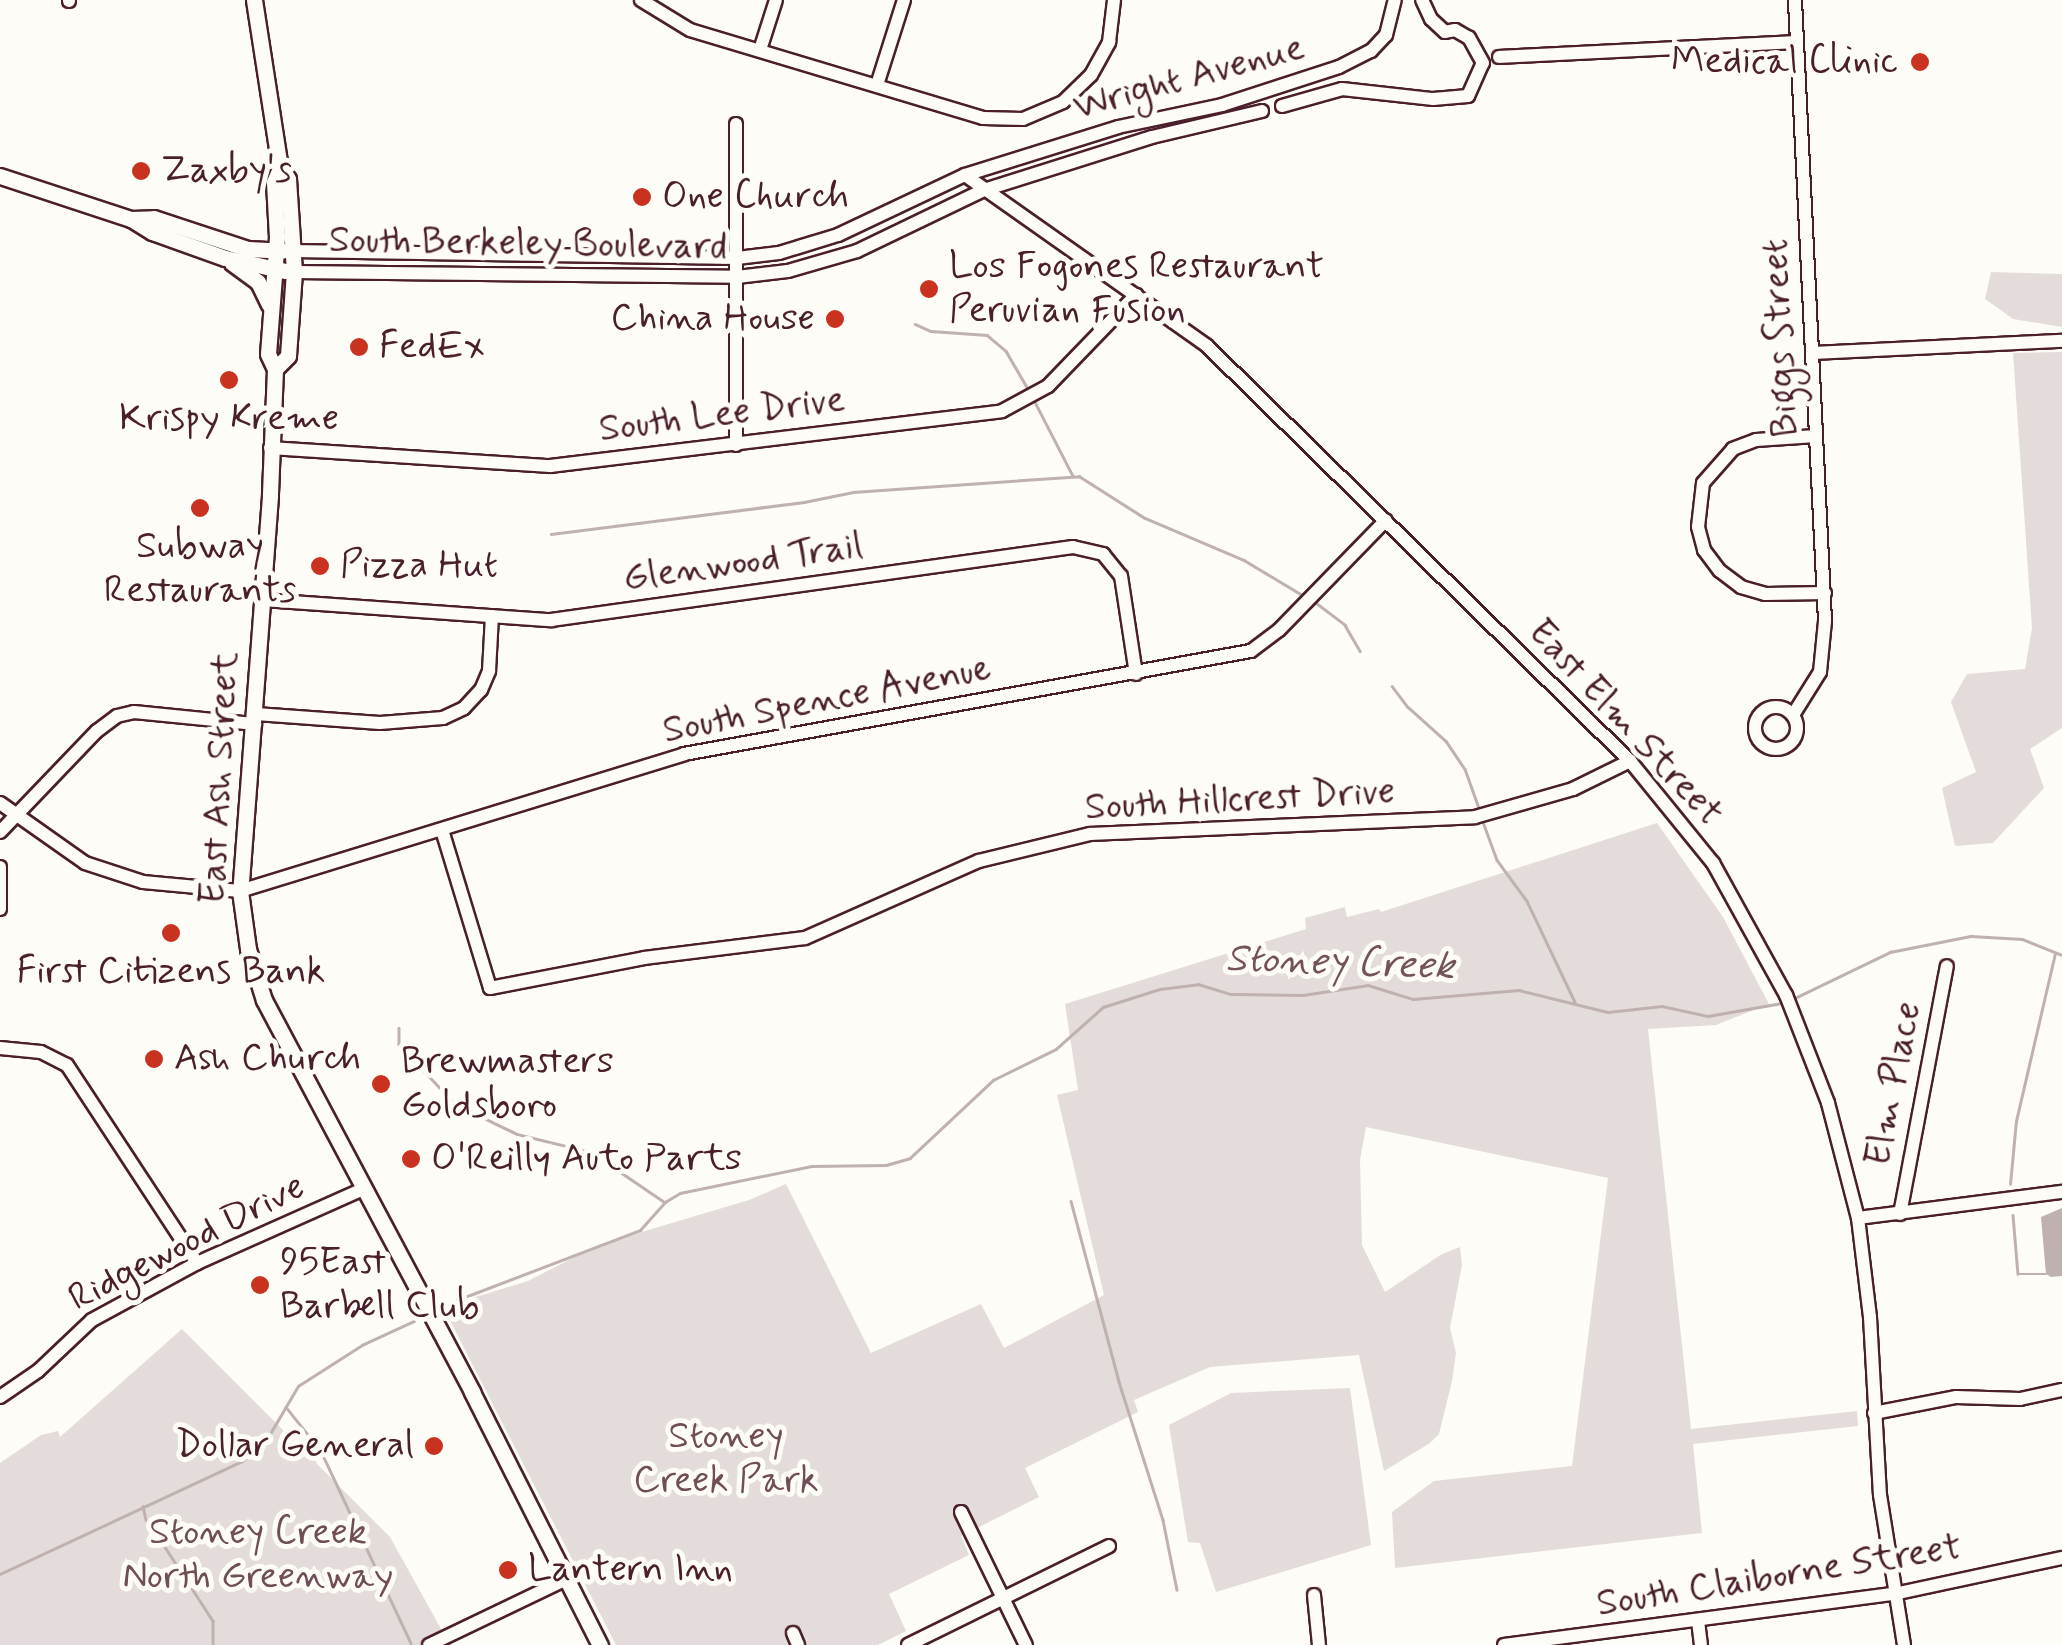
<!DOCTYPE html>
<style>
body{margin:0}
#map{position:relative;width:2062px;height:1645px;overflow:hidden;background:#fdfcf7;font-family:Mynerve,sans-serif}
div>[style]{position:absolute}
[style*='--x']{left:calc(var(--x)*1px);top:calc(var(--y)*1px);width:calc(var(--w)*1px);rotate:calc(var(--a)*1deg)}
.green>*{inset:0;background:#e3dcda}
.water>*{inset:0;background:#c0b1b1}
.stream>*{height:2.5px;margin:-1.25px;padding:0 1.25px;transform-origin:1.25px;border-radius:1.25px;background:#c0b1b1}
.roads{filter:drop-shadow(2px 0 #4a1f2b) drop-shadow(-2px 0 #4a1f2b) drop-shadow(0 2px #4a1f2b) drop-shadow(0 -2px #4a1f2b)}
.minor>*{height:12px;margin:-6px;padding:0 6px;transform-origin:6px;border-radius:6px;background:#fdfcf7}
.minor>.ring{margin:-6px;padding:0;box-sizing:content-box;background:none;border:12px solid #fdfcf7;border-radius:50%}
.major>*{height:15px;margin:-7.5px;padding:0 7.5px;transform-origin:7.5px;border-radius:7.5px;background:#fdfcf7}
.dots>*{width:28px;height:28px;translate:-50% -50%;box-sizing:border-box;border:5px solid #fdfcf7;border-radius:50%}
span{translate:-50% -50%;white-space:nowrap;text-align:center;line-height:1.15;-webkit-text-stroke:10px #fdfcf7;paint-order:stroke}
.poi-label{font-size:38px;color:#4a1f2b}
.right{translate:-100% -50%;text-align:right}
.left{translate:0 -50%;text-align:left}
.street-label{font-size:38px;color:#4a1f2b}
.park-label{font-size:38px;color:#704e57}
.water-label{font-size:40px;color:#73525a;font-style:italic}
</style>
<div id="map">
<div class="green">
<i style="clip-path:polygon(1991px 272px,2062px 274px,2062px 327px,2013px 319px,1985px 299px)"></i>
<i style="clip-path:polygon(2062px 352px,2062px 728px,2030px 749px,2044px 788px,1993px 843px,1955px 846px,1942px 788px,1976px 772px,1951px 702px,1967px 674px,2025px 669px,2032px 628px,2013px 353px)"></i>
<i style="clip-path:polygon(1657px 823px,1723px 917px,1769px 1004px,1716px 1025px,1648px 1029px,1691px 1429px,1857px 1411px,1858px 1426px,1693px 1444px,1702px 1533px,1395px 1568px,1392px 1512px,1434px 1481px,1572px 1466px,1608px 1178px,1366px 1127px,1360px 1160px,1362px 1245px,1385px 1292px,1442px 1254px,1460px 1247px,1462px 1265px,1450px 1328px,1456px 1353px,1452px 1381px,1439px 1434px,1430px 1443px,1384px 1471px,1359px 1355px,1210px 1367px,1134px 1400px,1138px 1412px,1025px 1468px,1039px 1497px,961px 1536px,969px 1555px,889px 1594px,906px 1631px,878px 1645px,616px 1645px,443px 1307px,528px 1281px,598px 1245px,749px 1200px,786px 1184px,871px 1353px,981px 1304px,1004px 1348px,1104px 1295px,1057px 1095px,1078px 1090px,1065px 1004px,1306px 929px,1305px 918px,1345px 907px,1347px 917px,1379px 909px,1381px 912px)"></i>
<i style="clip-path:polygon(182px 1329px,304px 1451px,311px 1449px,317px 1464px,390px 1537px,450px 1645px,0 1645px,0 1463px,41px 1435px,58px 1431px,60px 1437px)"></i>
<i style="clip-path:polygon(1350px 1388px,1371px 1545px,1216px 1592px,1200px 1543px,1188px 1542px,1169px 1425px,1231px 1393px)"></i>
</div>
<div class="water">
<i style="clip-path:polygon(2062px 1208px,2062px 1276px,2051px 1277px,2046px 1274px,2041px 1217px)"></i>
</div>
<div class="stream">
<i style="--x:915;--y:324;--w:17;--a:24"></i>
<i style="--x:931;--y:331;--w:56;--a:4.1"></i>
<i style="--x:987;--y:335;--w:25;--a:40"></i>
<i style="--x:1006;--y:351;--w:44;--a:59.9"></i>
<i style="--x:1035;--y:402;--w:83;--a:62.8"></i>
<i style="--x:551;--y:534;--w:255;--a:-7.2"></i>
<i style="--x:804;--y:502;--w:50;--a:-11.5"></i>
<i style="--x:853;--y:492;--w:227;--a:-4"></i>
<i style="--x:1079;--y:476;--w:78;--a:32.5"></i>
<i style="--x:1145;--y:518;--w:108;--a:23"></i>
<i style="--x:1244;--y:560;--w:70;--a:31"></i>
<i style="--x:1315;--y:602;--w:38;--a:37"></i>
<i style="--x:1345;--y:625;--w:30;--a:60"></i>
<i style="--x:1392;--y:686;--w:26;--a:53"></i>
<i style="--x:1408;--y:707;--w:51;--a:41.8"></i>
<i style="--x:1446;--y:741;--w:34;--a:56"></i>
<i style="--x:1465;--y:769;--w:41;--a:70.3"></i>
<i style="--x:1483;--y:822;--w:40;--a:69.8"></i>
<i style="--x:1497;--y:860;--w:51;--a:53.8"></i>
<i style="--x:1527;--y:901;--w:112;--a:64.6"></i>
<i style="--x:1795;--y:998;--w:106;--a:-25.8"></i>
<i style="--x:1890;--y:952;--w:83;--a:-11.2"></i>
<i style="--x:1971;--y:936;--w:51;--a:3.4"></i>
<i style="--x:2022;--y:939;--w:43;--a:21.8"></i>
<i style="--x:399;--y:1028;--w:16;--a:90"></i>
<i style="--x:399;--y:1044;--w:82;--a:47"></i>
<i style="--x:455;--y:1104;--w:69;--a:25.8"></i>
<i style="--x:517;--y:1134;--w:76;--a:13.7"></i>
<i style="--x:591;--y:1152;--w:87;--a:34.2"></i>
<i style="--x:2010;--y:1184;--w:63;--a:-84.6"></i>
<i style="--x:2016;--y:1121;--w:171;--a:-76.9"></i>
<i style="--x:1071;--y:1201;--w:187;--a:75.1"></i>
<i style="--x:1119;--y:1382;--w:145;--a:72.3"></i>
<i style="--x:1163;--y:1520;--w:71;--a:78.7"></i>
<i style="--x:2013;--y:1215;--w:59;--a:85.2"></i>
<i style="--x:2018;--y:1274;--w:28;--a:0"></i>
<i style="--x:444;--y:1305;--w:210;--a:-20.9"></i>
<i style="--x:640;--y:1230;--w:38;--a:-48"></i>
<i style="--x:665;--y:1202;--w:17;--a:-31"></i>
<i style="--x:680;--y:1193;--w:134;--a:-11.6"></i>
<i style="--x:811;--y:1166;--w:75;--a:-0.8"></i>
<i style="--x:886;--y:1165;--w:25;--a:-16"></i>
<i style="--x:910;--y:1158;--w:114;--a:-43.2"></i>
<i style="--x:993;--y:1080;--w:70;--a:-26.2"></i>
<i style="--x:1056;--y:1049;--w:63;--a:-41.8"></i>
<i style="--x:1103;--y:1007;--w:60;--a:-17.5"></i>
<i style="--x:1160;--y:989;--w:38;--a:-7"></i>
<i style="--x:1198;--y:984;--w:34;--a:17"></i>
<i style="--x:1231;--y:994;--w:72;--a:0.8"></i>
<i style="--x:1303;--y:995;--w:66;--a:-8.7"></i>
<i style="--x:1368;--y:985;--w:47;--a:17.3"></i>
<i style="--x:1413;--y:999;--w:106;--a:-4.9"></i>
<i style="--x:1519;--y:990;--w:92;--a:13.9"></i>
<i style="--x:1608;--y:1012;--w:54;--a:-6.3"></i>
<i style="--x:1662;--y:1006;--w:47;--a:12.3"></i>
<i style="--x:1708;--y:1016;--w:75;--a:-10"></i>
<i style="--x:286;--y:1407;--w:56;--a:51.5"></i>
<i style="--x:321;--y:1451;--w:212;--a:64.9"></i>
<i style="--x:143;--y:1506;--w:14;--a:78"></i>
<i style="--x:152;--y:1527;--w:112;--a:57"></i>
<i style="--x:213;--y:1621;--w:24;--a:90"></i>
<i style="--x:0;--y:1574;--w:267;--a:-25"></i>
<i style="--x:242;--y:1461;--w:28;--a:-38"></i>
<i style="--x:264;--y:1444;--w:67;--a:-59.6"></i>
<i style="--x:298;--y:1386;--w:76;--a:-32.6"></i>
<i style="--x:362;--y:1345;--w:57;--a:-24.8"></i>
</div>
<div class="roads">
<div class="minor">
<i style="--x:69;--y:0;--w:1;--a:90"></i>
<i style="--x:641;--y:0;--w:57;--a:31.5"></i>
<i style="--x:690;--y:30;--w:306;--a:16.7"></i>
<i style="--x:983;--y:118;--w:40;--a:1.4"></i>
<i style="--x:1023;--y:119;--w:43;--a:-23"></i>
<i style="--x:1063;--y:102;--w:39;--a:-44"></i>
<i style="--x:1091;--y:75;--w:38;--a:-61"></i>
<i style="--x:1109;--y:42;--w:42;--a:-83.2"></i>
<i style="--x:760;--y:50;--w:52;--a:-72.3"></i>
<i style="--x:1499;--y:57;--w:297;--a:-2.9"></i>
<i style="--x:877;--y:85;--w:89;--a:-72.4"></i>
<i style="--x:1282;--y:106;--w:62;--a:-15.8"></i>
<i style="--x:1342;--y:89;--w:92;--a:6.3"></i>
<i style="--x:1433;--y:99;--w:35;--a:-5"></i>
<i style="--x:1468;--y:96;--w:36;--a:-66"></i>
<i style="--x:1483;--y:63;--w:29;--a:-119"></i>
<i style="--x:1469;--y:38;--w:16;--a:-150"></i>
<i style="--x:1455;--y:30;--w:10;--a:169"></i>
<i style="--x:1445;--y:32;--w:19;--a:-137"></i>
<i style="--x:1431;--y:19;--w:21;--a:-115"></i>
<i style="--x:965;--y:175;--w:296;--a:35.2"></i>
<i style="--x:1207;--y:346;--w:593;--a:44.45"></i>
<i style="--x:1630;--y:761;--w:132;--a:50.9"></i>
<i style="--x:1713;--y:863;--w:151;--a:61.1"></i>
<i style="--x:1786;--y:995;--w:116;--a:68.7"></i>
<i style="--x:1828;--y:1103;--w:119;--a:75.4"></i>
<i style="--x:1858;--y:1218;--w:100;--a:83.1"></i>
<i style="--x:1870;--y:1317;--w:178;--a:86.8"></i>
<i style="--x:1880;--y:1495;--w:152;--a:80.9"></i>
<i style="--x:292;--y:251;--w:445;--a:0.9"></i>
<i style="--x:737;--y:258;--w:42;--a:-6.8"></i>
<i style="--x:779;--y:253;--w:62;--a:-17"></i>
<i style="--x:838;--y:235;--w:140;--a:-25.3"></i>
<i style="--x:965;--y:175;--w:160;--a:-17.4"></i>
<i style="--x:1118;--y:127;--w:106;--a:-11.9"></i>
<i style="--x:1222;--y:105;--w:123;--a:-18"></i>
<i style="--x:1339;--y:67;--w:36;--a:-27"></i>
<i style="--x:1371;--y:51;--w:22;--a:-47"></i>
<i style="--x:1386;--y:35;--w:36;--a:-76"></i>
<i style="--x:294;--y:272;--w:443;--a:0.6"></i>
<i style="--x:737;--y:277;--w:51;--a:-6.7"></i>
<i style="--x:788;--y:271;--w:72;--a:-16.2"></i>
<i style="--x:857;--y:251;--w:141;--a:-25.7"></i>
<i style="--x:984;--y:190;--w:176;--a:-17.5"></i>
<i style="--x:1152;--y:137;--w:113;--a:-13.3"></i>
<i style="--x:1814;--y:353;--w:248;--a:-2.8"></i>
<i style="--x:1816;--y:436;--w:60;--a:176.2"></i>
<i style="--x:1756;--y:440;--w:25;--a:159"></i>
<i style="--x:1733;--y:449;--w:45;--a:131.4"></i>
<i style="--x:1703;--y:483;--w:44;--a:96.5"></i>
<i style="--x:1698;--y:527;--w:24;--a:75"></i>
<i style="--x:1704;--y:550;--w:26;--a:53"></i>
<i style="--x:1720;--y:571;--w:26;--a:37"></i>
<i style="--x:1741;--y:587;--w:25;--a:16"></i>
<i style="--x:1765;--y:594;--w:60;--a:-1"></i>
<i style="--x:736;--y:445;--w:321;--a:-90"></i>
<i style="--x:270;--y:448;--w:281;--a:3.7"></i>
<i style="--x:550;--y:466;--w:455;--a:-6.9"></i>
<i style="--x:1002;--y:411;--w:52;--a:-28.5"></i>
<i style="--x:1048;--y:386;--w:127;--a:-46"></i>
<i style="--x:262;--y:600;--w:290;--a:4"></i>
<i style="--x:551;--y:620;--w:527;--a:-7.96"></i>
<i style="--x:1073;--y:547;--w:31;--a:13"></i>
<i style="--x:1103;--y:554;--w:28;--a:51"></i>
<i style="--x:1121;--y:576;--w:99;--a:81.3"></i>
<i class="ring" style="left:1755px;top:707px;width:30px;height:30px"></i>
<i style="--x:256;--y:714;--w:124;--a:4.2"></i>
<i style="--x:380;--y:723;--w:63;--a:-4.5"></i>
<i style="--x:443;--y:718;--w:23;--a:-25"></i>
<i style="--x:464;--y:708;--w:25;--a:-47"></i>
<i style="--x:481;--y:690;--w:21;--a:-67"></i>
<i style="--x:489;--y:671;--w:55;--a:-86.9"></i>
<i style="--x:1793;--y:715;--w:51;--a:-57.9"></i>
<i style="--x:1820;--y:672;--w:51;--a:-84.4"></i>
<i style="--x:1825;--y:621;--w:622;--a:-92.77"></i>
<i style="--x:0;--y:803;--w:104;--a:35.2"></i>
<i style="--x:85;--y:863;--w:61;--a:18.1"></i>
<i style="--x:143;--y:882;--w:97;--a:5.3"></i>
<i style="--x:240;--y:891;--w:465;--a:-17.1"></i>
<i style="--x:684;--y:754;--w:576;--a:-10.3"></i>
<i style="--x:1251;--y:651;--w:35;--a:-37"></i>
<i style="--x:1279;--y:630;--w:153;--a:-45.8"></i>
<i style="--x:442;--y:830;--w:165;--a:73.1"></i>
<i style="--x:490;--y:988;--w:157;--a:-11"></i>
<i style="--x:644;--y:958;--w:162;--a:-7.1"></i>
<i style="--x:805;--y:938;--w:190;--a:-23.9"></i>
<i style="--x:979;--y:861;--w:114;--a:-13.7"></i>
<i style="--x:1090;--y:834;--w:385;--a:-2.5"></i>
<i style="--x:1475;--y:817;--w:102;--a:-15.9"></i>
<i style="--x:1573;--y:789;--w:64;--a:-26.2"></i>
<i style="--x:0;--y:832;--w:140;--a:-46.2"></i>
<i style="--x:97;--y:731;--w:25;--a:-37"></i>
<i style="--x:117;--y:716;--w:17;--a:-13"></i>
<i style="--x:134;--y:712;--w:122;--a:5.7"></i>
<i style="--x:0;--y:867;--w:42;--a:90"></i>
<i style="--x:0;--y:1048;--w:41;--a:5.6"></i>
<i style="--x:41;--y:1052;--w:29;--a:27"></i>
<i style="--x:67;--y:1065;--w:237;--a:56.7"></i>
<i style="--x:1900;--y:1214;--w:252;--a:-79.3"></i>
<i style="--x:1858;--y:1218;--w:206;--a:-7.3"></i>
<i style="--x:0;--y:1397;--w:46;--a:-34.4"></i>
<i style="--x:38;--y:1371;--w:74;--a:-43.4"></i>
<i style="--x:92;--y:1320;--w:119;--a:-28.5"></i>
<i style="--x:197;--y:1263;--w:182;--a:-24"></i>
<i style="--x:1874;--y:1413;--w:84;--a:-11"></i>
<i style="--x:1956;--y:1397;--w:64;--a:1.8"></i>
<i style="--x:2020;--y:1399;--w:43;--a:-12.1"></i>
<i style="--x:961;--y:1512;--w:148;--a:64"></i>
<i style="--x:1314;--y:1595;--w:50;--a:84.3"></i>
<i style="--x:1698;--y:1621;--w:24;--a:83"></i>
<i style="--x:793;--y:1633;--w:13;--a:67"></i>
<i style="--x:429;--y:1645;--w:155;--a:-25.6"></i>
<i style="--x:908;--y:1645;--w:224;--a:-26.2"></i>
<i style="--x:1504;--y:1645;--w:393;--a:-7.5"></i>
<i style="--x:1894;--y:1594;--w:172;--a:-12.1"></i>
</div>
<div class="major">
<i style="--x:254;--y:0;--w:170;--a:81.2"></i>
<i style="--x:280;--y:168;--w:14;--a:54"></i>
<i style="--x:288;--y:179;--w:93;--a:86.3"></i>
<i style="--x:294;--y:272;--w:84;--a:94.1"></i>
<i style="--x:288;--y:356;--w:18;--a:135"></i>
<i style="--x:280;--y:168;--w:15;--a:113"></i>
<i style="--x:274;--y:182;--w:55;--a:86.9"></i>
<i style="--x:277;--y:237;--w:117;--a:94.4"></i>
<i style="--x:268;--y:354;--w:17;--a:65"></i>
<i style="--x:275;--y:369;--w:127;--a:92.3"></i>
<i style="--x:270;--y:496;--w:396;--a:94.3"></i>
<i style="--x:240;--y:891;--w:59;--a:82.1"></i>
<i style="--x:248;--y:949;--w:53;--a:72.6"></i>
<i style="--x:264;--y:1000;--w:444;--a:62"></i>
<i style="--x:472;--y:1392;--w:284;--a:63.2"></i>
<i style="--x:0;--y:176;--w:138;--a:18.2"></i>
<i style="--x:131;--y:219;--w:25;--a:32"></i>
<i style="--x:152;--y:232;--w:77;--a:19.6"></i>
<i style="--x:225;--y:258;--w:61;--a:12.2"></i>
<i style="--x:131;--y:219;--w:23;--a:-2"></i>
<i style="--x:154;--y:218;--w:99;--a:18.3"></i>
<i style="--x:248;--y:249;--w:34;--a:3"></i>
<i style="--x:232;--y:263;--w:32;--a:36"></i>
<i style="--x:258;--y:282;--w:25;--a:64"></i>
</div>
</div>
<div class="dots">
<i style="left:1920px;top:62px;background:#c8321e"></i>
<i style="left:141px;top:171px;background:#c8321e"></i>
<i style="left:642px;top:197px;background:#c8321e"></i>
<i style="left:929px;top:289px;background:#c8321e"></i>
<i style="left:835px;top:319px;background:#c8321e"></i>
<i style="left:359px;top:347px;background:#c8321e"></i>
<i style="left:229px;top:380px;background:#c8321e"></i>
<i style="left:200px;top:508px;background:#c8321e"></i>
<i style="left:320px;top:566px;background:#c8321e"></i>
<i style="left:171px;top:933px;background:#c8321e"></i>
<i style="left:154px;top:1059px;background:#c8321e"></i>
<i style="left:381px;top:1084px;background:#c8321e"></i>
<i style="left:411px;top:1159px;background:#c8321e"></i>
<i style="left:260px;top:1285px;background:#c8321e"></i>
<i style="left:434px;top:1446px;background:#c8321e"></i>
<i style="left:508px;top:1570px;background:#c8321e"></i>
</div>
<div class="poi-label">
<span class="right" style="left:1898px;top:62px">Medical Clinic</span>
<span class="left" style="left:161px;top:171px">Zaxby's</span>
<span class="left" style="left:662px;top:197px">One Church</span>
<span class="left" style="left:949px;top:289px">Los Fogones Restaurant<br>Peruvian Fusion</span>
<span class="right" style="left:815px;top:319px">China House</span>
<span class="left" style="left:379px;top:347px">FedEx</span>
<span style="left:229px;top:419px">Krispy Kreme</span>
<span style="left:200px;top:569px">Subway<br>Restaurants</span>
<span class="left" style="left:340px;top:566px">Pizza Hut</span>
<span style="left:171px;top:972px">First Citizens Bank</span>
<span class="left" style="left:174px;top:1059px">Ash Church</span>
<span class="left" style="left:401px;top:1084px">Brewmasters<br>Goldsboro</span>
<span class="left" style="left:431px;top:1159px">O'Reilly Auto Parts</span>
<span class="left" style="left:280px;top:1285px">95East<br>Barbell Club</span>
<span class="right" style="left:414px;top:1446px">Dollar General</span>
<span class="left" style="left:528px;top:1570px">Lantern Inn</span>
</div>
<div class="street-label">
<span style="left:1189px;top:78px;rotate:-15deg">Wright Avenue</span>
<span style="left:528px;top:244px;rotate:1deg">South Berkeley Boulevard</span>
<span style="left:1781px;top:338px;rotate:-93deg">Biggs Street</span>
<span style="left:722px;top:415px;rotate:-7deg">South Lee Drive</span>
<span style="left:743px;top:563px;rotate:-8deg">Glenwood Trail</span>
<span style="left:827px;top:700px;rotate:-11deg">South Spence Avenue</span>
<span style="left:1625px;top:723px;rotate:47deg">East Elm Street</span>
<span style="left:220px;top:778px;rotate:-87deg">East Ash Street</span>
<span style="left:1240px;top:800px;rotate:-3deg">South Hillcrest Drive</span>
<span style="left:1894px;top:1084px;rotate:-79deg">Elm Place</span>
<span style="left:187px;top:1243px;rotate:-27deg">Ridgewood Drive</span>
<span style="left:1779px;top:1576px;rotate:-9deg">South Claiborne Street</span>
</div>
<div class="park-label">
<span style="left:726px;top:1459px">Stoney<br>Creek Park</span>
<span style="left:258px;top:1555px">Stoney Creek<br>North Greenway</span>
</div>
<div class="water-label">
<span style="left:1340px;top:963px;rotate:2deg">Stoney Creek</span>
</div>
</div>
